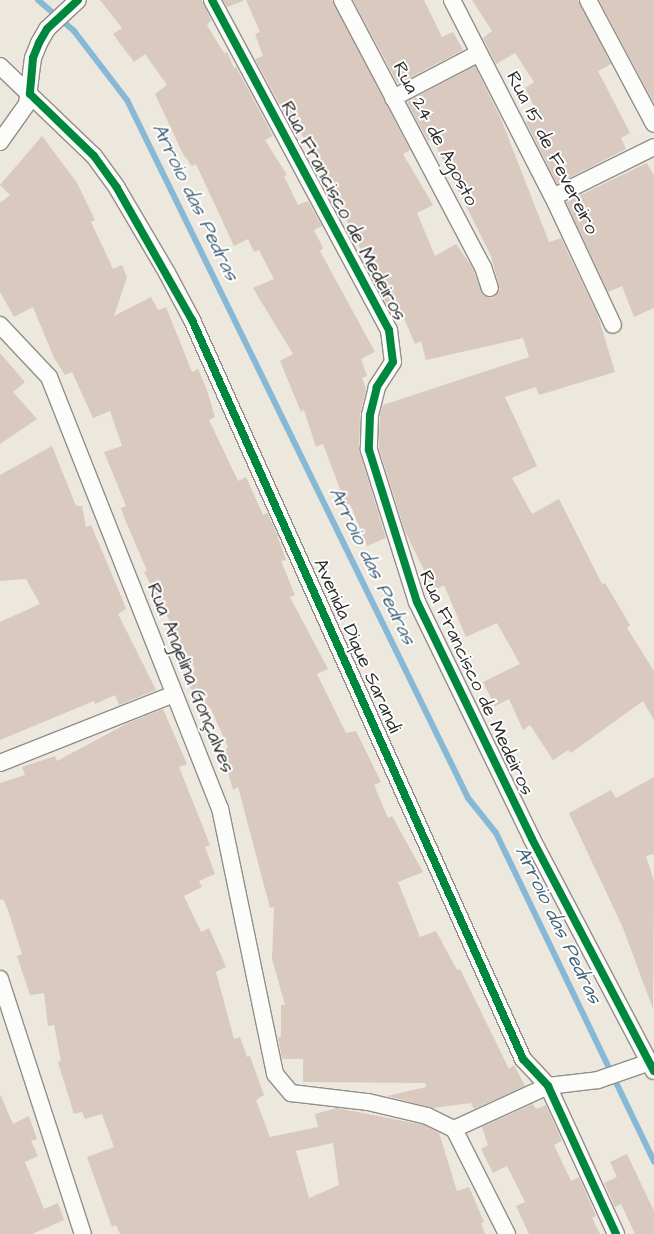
<!DOCTYPE html>
<meta charset="utf-8">
<style>
body{margin:0}
#map{position:relative;width:654px;height:1234px;overflow:hidden;background:#ece8de;font-family:"Architects Daughter",sans-serif}
div>[style]{position:absolute}
[style*='--x']{left:calc(var(--x)*1px);top:calc(var(--y)*1px);width:calc(var(--w)*1px);rotate:calc(var(--a)*1deg)}
.stream>*{height:6px;margin:-3px;padding:0 3px;transform-origin:3px;border-radius:3px;background:#87b8d6}
.building>*{inset:0;background:#d9c9bf}
.roads{filter:drop-shadow(1px 0 #928f8a) drop-shadow(-1px 0 #928f8a) drop-shadow(0 1px #928f8a) drop-shadow(0 -1px #928f8a)}
.street>*{height:16px;margin:-8px;padding:0 8px;transform-origin:8px;border-radius:8px;background:#fcfcfa}
.cycleway>*{height:8px;margin:-4px;padding:0 4px;transform-origin:4px;border-radius:4px;background:#00873e}
span{translate:-50% -50%;white-space:nowrap;text-align:center;line-height:1.15;-webkit-text-stroke:4px #fff;paint-order:stroke}
.street-label{font-size:19px;color:#2b2b2b}
.water-label{font-size:20px;color:#416177;font-style:italic}
</style>
<div id="map">
<div class="stream">
<i style="--x:38;--y:0;--w:48;--a:40.7"></i>
<i style="--x:74;--y:31;--w:87;--a:52.5"></i>
<i style="--x:127;--y:100;--w:777;--a:63.96"></i>
<i style="--x:468;--y:798;--w:45;--a:51.3"></i>
<i style="--x:496;--y:833;--w:365;--a:64.3"></i>
</div>
<div class="building">
<i style="clip-path:polygon(100px 0,202px 0,211px 20px,207px 25px,224px 53px,227px 52px,234px 68px,236px 67px,273px 136px,265px 140px,287px 175px,284px 176px,298px 205px,308px 201px,322px 226px,314px 230px,323px 248px,320px 251px,375px 352px,361px 359px,367px 376px,362px 378px,366px 389px,360px 415px,359px 450px,386px 538px,367px 546px,350px 504px,346px 505px,323px 444px,316px 447px,304px 410px,301px 412px,280px 361px,293px 354px,253px 288px,274px 279px,259px 250px,254px 252px,248px 239px,234px 246px,196px 164px,192px 166px,183px 154px,155px 94px,167px 85px,145px 54px,134px 62px,113px 34px,122px 28px)"></i>
<i style="clip-path:polygon(223px 0,243px 0,243px 1px,227px 7px)"></i>
<i style="clip-path:polygon(246px 0,332px 0,410px 150px,403px 154px,433px 205px,417px 213px,435px 256px,456px 244px,472px 267px,483px 295px,493px 298px,500px 290px,491px 256px,432px 138px,428px 141px,407px 102px,475px 66px,501px 119px,549px 242px,561px 238px,598px 316px,615px 372px,539px 395px,536px 387px,505px 397px,537px 466px,512px 478px,532px 514px,559px 499px,602px 584px,605px 583px,630px 625px,627px 628px,654px 671px,654px 720px,643px 701px,571px 753px,568px 750px,553px 760px,530px 725px,523px 730px,509px 699px,495px 706px,483px 682px,520px 664px,497px 623px,466px 637px,444px 585px,434px 591px,405px 531px,379px 449px,380px 416px,383px 405px,529px 357px,523px 338px,426px 360px,421px 341px,415px 344px,397px 302px,387px 305px,344px 215px,340px 217px,327px 193px,334px 191px,310px 143px,307px 144px,296px 125px,292px 127px,255px 59px,263px 56px,255px 34px,260px 32px)"></i>
<i style="clip-path:polygon(353px 0,424px 0,442px 37px,453px 32px,463px 50px,398px 84px)"></i>
<i style="clip-path:polygon(472px 0,578px 0,611px 64px,598px 71px,630px 133px,621px 138px,626px 149px,557px 184px,526px 122px,539px 116px,525px 88px,534px 82px,515px 53px,496px 64px,483px 38px,492px 31px)"></i>
<i style="clip-path:polygon(599px 0,654px 0,654px 103px)"></i>
<i style="clip-path:polygon(42px 136px,77px 183px,95px 220px,91px 222px,113px 269px,122px 265px,127px 277px,114px 316px,151px 297px,158px 310px,166px 307px,192px 372px,198px 369px,207px 390px,215px 417px,209px 420px,238px 481px,246px 477px,263px 515px,267px 513px,275px 529px,286px 560px,281px 561px,295px 595px,290px 597px,328px 669px,317px 674px,346px 733px,356px 731px,381px 782px,374px 785px,388px 818px,392px 816px,423px 872px,398px 882px,420px 937px,436px 931px,457px 970px,460px 969px,509px 1069px,514px 1065px,525px 1086px,474px 1109px,471px 1103px,433px 1108px,387px 1096px,426px 1087px,425px 1083px,303px 1082px,303px 1059px,282px 1059px,278px 1037px,281px 1037px,281px 1005px,285px 1005px,272px 959px,274px 907px,270px 908px,238px 787px,233px 790px,222px 752px,228px 747px,210px 707px,200px 709px,190px 686px,197px 683px,192px 671px,195px 669px,144px 572px,147px 571px,124px 517px,121px 508px,126px 506px,104px 452px,122px 446px,110px 411px,93px 418px,72px 372px,65px 375px,54px 358px,33px 307px,14px 317px,0 292px,0 203px,10px 195px,0 185px)"></i>
<i style="clip-path:polygon(647px 163px,654px 176px,654px 308px,634px 317px,622px 286px,608px 292px,566px 202px)"></i>
<i style="clip-path:polygon(0 353px,25px 382px,13px 392px,37px 419px,0 444px)"></i>
<i style="clip-path:polygon(52px 446px,76px 506px,82px 506px,86px 527px,91px 525px,121px 596px,126px 609px,118px 614px,156px 690px,119px 705px,115px 695px,95px 704px,94px 701px,0 740px,0 622px,40px 604px,26px 579px,0 581px,0 475px)"></i>
<i style="clip-path:polygon(evenodd,163px 709px,187px 764px,179px 767px,210px 845px,205px 847px,215px 874px,199px 881px,202px 887px,184px 896px,201px 932px,209px 928px,226px 967px,216px 972px,223px 998px,234px 1039px,240px 1037px,247px 1057px,250px 1056px,264px 1095px,256px 1100px,270px 1137px,318px 1127px,315px 1114px,337px 1108px,424px 1125px,439px 1133px,457px 1191px,469px 1187px,484px 1222px,481px 1223px,485px 1234px,120px 1234px,116px 1225px,112px 1227px,87px 1157px,114px 1147px,102px 1114px,85px 1119px,82px 1112px,74px 1114px,58px 1062px,61px 1061px,54px 1025px,48px 1026px,44px 993px,30px 995px,17px 956px,22px 954px,8px 910px,3px 899px,0 900px,0 783px,25px 775px,22px 767px,55px 756px,57px 761px,128px 723px,163px 709px,333px 1143px,339px 1185px,309px 1198px,296px 1151px,333px 1143px)"></i>
<i style="clip-path:polygon(654px 777px,654px 854px,646px 856px,654px 881px,653px 1009px,623px 928px,569px 813px,611px 790px,616px 798px)"></i>
<i style="clip-path:polygon(0 1094px,13px 1124px,29px 1116px,37px 1139px,31px 1141px,38px 1156px,25px 1162px,44px 1209px,58px 1203px,64px 1220px,32px 1234px,0 1234px)"></i>
<i style="clip-path:polygon(533px 1104px,536px 1109px,546px 1105px,562px 1141px,554px 1145px,571px 1181px,579px 1177px,596px 1216px,592px 1218px,600px 1234px,529px 1234px,516px 1206px,525px 1202px,507px 1166px,493px 1173px,481px 1149px,488px 1145px,482px 1127px)"></i>
<i style="clip-path:polygon(627px 1154px,654px 1211px,654px 1234px,635px 1234px,621px 1204px,615px 1207px,604px 1183px,617px 1177px,610px 1162px)"></i>
</div>
<div class="roads">
<div class="street">
<i style="--x:212;--y:0;--w:374;--a:61.8"></i>
<i style="--x:389;--y:330;--w:32;--a:83"></i>
<i style="--x:393;--y:362;--w:30;--a:123"></i>
<i style="--x:377;--y:387;--w:29;--a:104"></i>
<i style="--x:370;--y:415;--w:35;--a:92"></i>
<i style="--x:369;--y:450;--w:159;--a:72.5"></i>
<i style="--x:417;--y:602;--w:263;--a:64.1"></i>
<i style="--x:532;--y:839;--w:262;--a:62.3"></i>
<i style="--x:342;--y:0;--w:302;--a:62.2"></i>
<i style="--x:483;--y:267;--w:22;--a:72"></i>
<i style="--x:452;--y:0;--w:221;--a:62.9"></i>
<i style="--x:553;--y:197;--w:141;--a:64.9"></i>
<i style="--x:588;--y:0;--w:140;--a:62"></i>
<i style="--x:0;--y:66;--w:130;--a:43.8"></i>
<i style="--x:94;--y:156;--w:39;--a:54"></i>
<i style="--x:117;--y:188;--w:99;--a:59.5"></i>
<i style="--x:167;--y:273;--w:53;--a:62"></i>
<i style="--x:192;--y:320;--w:810;--a:65.87"></i>
<i style="--x:523;--y:1059;--w:37;--a:47"></i>
<i style="--x:548;--y:1086;--w:163;--a:65.3"></i>
<i style="--x:393;--y:98;--w:97;--a:-27.6"></i>
<i style="--x:0;--y:142;--w:47;--a:-54.6"></i>
<i style="--x:27;--y:104;--w:46;--a:-82.6"></i>
<i style="--x:33;--y:58;--w:16;--a:-68"></i>
<i style="--x:39;--y:43;--w:16;--a:-60"></i>
<i style="--x:47;--y:29;--w:42;--a:-43.1"></i>
<i style="--x:553;--y:197;--w:113;--a:-26.3"></i>
<i style="--x:0;--y:325;--w:71;--a:46.7"></i>
<i style="--x:49;--y:377;--w:464;--a:68.4"></i>
<i style="--x:220;--y:808;--w:272;--a:78.3"></i>
<i style="--x:275;--y:1074;--w:25;--a:50"></i>
<i style="--x:291;--y:1093;--w:78;--a:6.7"></i>
<i style="--x:368;--y:1102;--w:61;--a:13.3"></i>
<i style="--x:427;--y:1116;--w:30;--a:26"></i>
<i style="--x:454;--y:1129;--w:118;--a:63.2"></i>
<i style="--x:0;--y:763;--w:187;--a:-21.6"></i>
<i style="--x:0;--y:979;--w:268;--a:72"></i>
<i style="--x:454;--y:1129;--w:103;--a:-24.6"></i>
<i style="--x:548;--y:1086;--w:50;--a:-6.8"></i>
<i style="--x:598;--y:1080;--w:55;--a:-19.1"></i>
</div>
</div>
<div class="cycleway">
<i style="--x:78;--y:0;--w:42;--a:136.9"></i>
<i style="--x:47;--y:29;--w:16;--a:120"></i>
<i style="--x:39;--y:43;--w:16;--a:112"></i>
<i style="--x:33;--y:58;--w:36;--a:95"></i>
<i style="--x:30;--y:94;--w:89;--a:44.1"></i>
<i style="--x:94;--y:156;--w:39;--a:54"></i>
<i style="--x:117;--y:188;--w:152;--a:60.4"></i>
<i style="--x:192;--y:320;--w:810;--a:65.87"></i>
<i style="--x:523;--y:1059;--w:37;--a:47"></i>
<i style="--x:548;--y:1086;--w:163;--a:65.3"></i>
<i style="--x:212;--y:0;--w:374;--a:61.8"></i>
<i style="--x:389;--y:330;--w:32;--a:83"></i>
<i style="--x:393;--y:362;--w:30;--a:123"></i>
<i style="--x:377;--y:387;--w:29;--a:104"></i>
<i style="--x:370;--y:415;--w:35;--a:92"></i>
<i style="--x:369;--y:450;--w:159;--a:72.5"></i>
<i style="--x:417;--y:602;--w:263;--a:64.1"></i>
<i style="--x:532;--y:839;--w:262;--a:62.3"></i>
</div>
<div class="street-label">
<span style="left:435px;top:134px;rotate:62deg">Rua 24 de Agosto</span>
<span style="left:552px;top:153px;rotate:63deg">Rua 15 de Fevereiro</span>
<span style="left:343px;top:211px;rotate:62deg">Rua Francisco de Medeiros</span>
<span style="left:357px;top:646px;rotate:66deg">Avenida Dique Sarandi</span>
<span style="left:190px;top:678px;rotate:68deg">Rua Angelina Gonçalves</span>
<span style="left:476px;top:683px;rotate:65deg">Rua Francisco de Medeiros</span>
</div>
<div class="water-label">
<span style="left:195px;top:202px;rotate:64deg">Arroio das Pedras</span>
<span style="left:372px;top:566px;rotate:64deg">Arroio das Pedras</span>
<span style="left:558px;top:925px;rotate:64deg">Arroio das Pedras</span>
</div>
</div>
